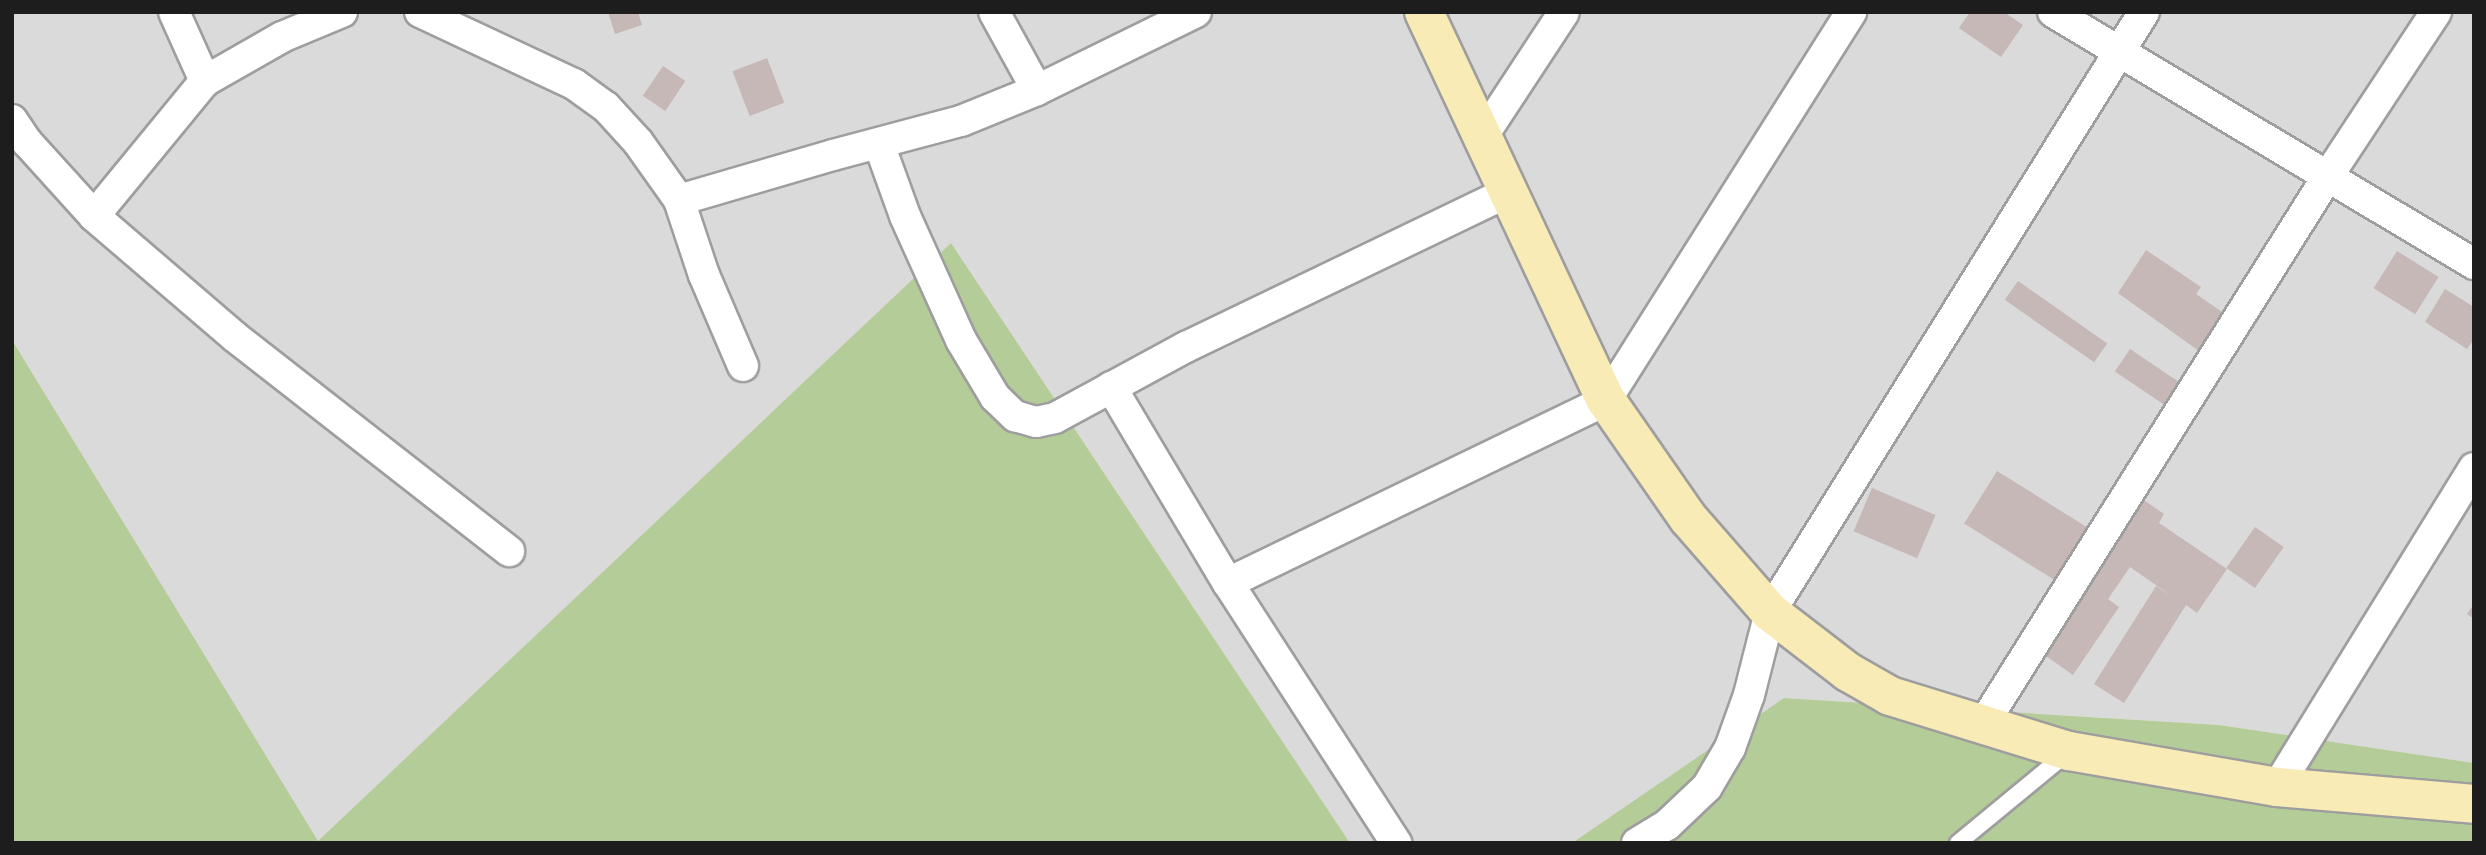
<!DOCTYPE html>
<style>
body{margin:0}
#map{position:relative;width:2486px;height:855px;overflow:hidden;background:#eee7e2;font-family:Overpass,sans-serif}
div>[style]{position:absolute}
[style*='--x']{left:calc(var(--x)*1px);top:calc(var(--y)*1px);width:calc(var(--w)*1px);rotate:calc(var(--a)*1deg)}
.residential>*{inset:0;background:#dbdada}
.forest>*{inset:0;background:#b4cc98}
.building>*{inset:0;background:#c5b8b6;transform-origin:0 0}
.roads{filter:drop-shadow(2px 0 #9e9e9e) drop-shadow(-2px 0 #9e9e9e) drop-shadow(0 2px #9e9e9e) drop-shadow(0 -2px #9e9e9e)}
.service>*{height:16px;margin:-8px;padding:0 8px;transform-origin:8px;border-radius:8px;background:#fff}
.minor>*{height:30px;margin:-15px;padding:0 15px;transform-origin:15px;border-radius:15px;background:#fff}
.secondary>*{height:38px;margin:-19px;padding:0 19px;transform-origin:19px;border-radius:19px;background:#f8ebb6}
span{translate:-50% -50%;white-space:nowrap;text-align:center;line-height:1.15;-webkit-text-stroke:7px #fff;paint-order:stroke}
.frame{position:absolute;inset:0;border:14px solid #1d1d1d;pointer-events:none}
</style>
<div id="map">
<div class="residential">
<i style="clip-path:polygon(12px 12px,2474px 12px,2474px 763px,2219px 725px,1785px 698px,1572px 843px,1350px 843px,951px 243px,318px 842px,12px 340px)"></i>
</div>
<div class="forest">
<i style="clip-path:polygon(951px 243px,1350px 843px,12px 843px,12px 340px,318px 841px)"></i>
<i style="clip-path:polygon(1784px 698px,2219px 725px,2474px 763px,2474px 843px,1572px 843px)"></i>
</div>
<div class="building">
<i style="clip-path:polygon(608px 12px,638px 12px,642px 25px,615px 34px)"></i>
<i style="clip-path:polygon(1970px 12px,2004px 12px,2023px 25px,2001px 57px,1959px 28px)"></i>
<i style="left:767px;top:58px;width:48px;height:37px;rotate:69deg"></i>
<i style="left:663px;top:66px;width:27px;height:36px;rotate:34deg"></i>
<i style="clip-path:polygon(2146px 250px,2201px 287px,2196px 294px,2225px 314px,2199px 351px,2118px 293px)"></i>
<i style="left:2397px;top:251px;width:49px;height:44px;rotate:32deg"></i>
<i style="left:2018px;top:281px;width:109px;height:23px;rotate:35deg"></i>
<i style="clip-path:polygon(2445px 289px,2474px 307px,2474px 339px,2467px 349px,2425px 322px)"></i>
<i style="left:2130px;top:349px;width:69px;height:27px;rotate:34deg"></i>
<i style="left:1997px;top:471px;width:110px;height:62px;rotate:32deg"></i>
<i style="left:1872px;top:488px;width:69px;height:47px;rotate:23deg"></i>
<i style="clip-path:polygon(2138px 496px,2164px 514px,2159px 523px,2227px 569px,2197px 613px,2186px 605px,2124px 703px,2094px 684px,2156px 586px,2173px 597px,2130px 567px,2108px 599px,2119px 607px,2073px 675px,2043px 654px,2088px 586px,2081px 581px)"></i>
<i style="left:2255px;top:527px;width:35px;height:50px;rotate:35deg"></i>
<i style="clip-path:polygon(2474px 604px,2474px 619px,2467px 614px)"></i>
</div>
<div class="roads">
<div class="service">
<i style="--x:1958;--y:843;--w:141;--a:-39.5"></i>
</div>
<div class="minor">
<i style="--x:174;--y:12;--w:76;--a:65.8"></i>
<i style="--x:420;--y:12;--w:170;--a:25.1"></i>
<i style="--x:574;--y:84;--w:39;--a:36"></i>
<i style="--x:606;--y:107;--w:47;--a:47.6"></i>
<i style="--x:638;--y:142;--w:71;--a:54.7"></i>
<i style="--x:679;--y:200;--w:79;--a:71.6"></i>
<i style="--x:704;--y:275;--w:99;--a:66.8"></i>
<i style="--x:994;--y:12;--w:89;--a:61.1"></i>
<i style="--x:2053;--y:12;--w:491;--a:30.9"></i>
<i style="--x:12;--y:120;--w:27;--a:56"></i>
<i style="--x:27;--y:142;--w:100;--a:47.8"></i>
<i style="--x:94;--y:216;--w:175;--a:-50.6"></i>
<i style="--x:205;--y:81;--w:89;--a:-29.7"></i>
<i style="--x:282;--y:37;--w:65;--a:-22.6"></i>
<i style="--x:1482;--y:137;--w:149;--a:-56.7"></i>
<i style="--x:879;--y:144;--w:77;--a:70.1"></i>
<i style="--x:905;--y:216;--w:136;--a:65.7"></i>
<i style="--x:961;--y:340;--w:66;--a:59.2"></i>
<i style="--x:995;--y:397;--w:28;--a:44"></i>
<i style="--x:1015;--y:416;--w:22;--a:16"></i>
<i style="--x:1036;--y:422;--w:19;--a:-12"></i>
<i style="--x:1055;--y:418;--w:149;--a:-28.5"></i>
<i style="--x:1186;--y:347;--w:357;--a:-25.7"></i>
<i style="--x:679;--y:200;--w:160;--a:-16.3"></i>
<i style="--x:833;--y:155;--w:132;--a:-14.9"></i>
<i style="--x:961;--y:121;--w:82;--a:-22.2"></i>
<i style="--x:1037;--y:90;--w:177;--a:-26.1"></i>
<i style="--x:94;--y:216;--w:186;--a:40.6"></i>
<i style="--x:235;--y:337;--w:348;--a:38"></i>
<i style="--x:1111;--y:387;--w:228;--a:59.2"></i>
<i style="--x:1228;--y:583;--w:310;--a:57.1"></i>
<i style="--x:1228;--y:583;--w:420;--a:-25.8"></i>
<i style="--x:1606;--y:400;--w:459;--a:-57.7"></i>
<i style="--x:1982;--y:726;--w:646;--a:-57.83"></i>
<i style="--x:2326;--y:179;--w:200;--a:-56.6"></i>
<i style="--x:2277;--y:787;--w:375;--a:-58.3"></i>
<i style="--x:1637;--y:843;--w:35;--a:-31"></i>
<i style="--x:1667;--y:825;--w:55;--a:-43.5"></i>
<i style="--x:1707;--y:787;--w:45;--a:-59.5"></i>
<i style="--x:1730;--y:748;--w:56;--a:-70.3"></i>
<i style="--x:1749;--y:695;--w:86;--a:-75.8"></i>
<i style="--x:1770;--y:612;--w:707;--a:-58.06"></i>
</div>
<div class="secondary">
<i style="--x:1424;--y:12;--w:429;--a:64.9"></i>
<i style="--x:1606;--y:400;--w:144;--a:55.2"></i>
<i style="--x:1688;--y:518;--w:125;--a:48.9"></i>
<i style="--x:1770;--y:612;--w:98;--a:37.6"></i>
<i style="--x:1848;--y:672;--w:48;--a:29.7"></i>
<i style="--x:1890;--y:696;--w:187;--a:17.1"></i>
<i style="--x:2069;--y:751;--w:211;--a:9.8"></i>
<i style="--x:2277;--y:787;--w:198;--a:4.9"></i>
</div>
</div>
<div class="frame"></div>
</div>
